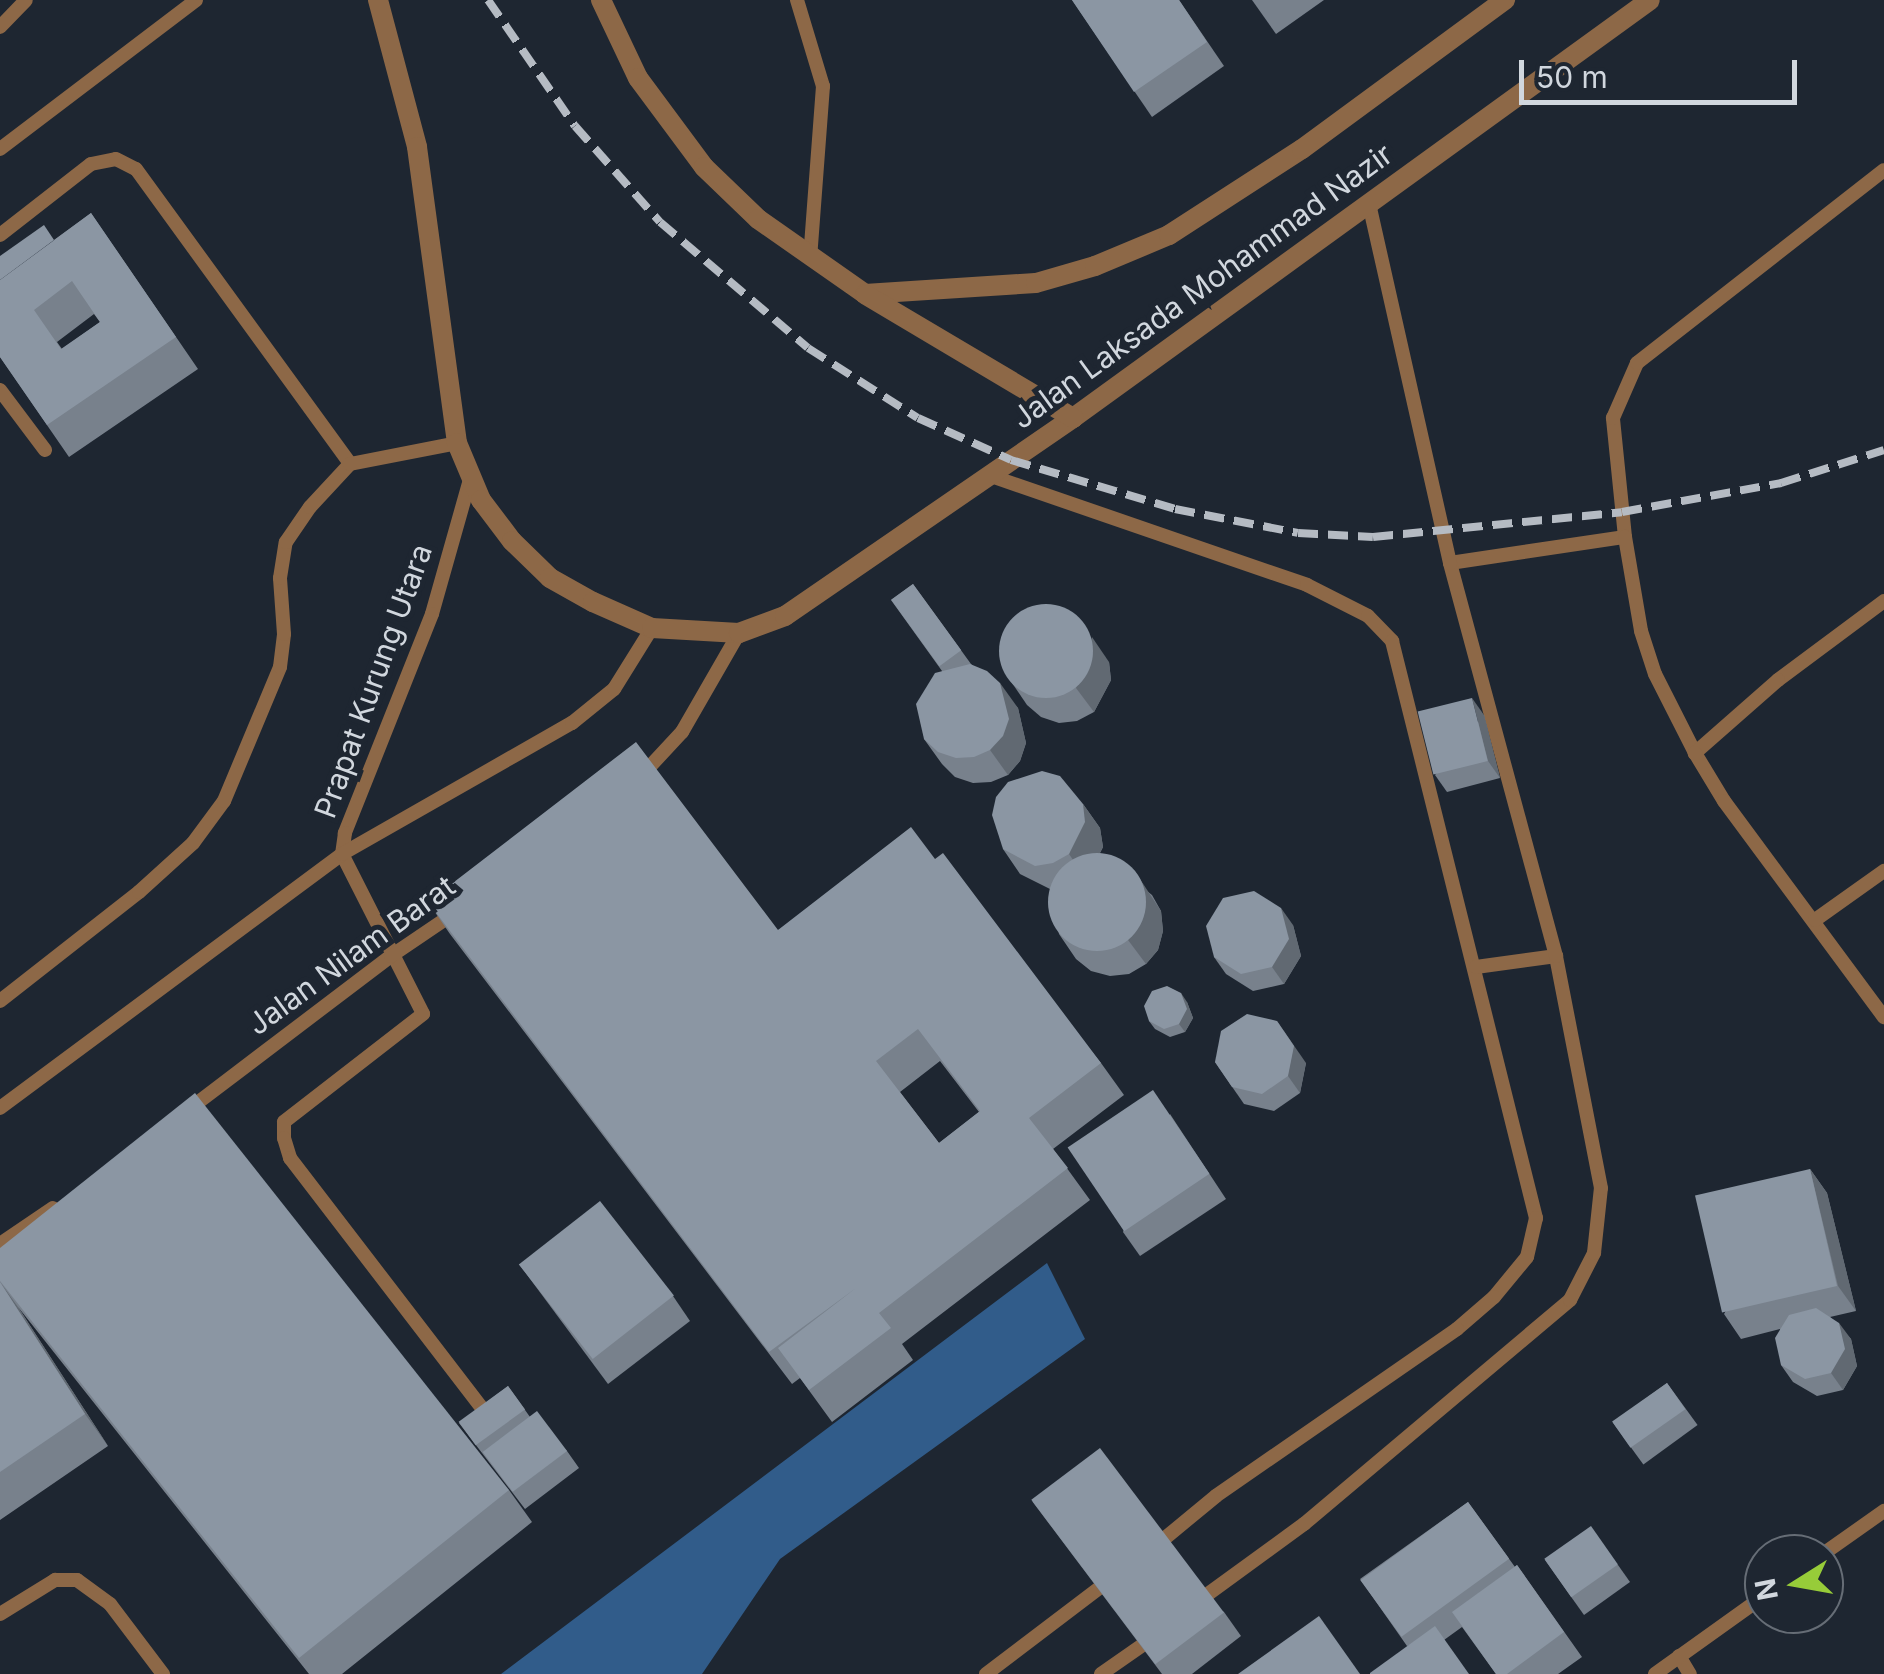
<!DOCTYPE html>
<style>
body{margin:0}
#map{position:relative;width:1884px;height:1674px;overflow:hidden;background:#1e2631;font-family:Inter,sans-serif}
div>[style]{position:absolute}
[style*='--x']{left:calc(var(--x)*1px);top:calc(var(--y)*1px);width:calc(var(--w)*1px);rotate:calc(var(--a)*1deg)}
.water>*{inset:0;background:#315c8a}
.service>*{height:14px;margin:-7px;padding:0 7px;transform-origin:7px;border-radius:7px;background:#8d6847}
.tertiary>*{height:20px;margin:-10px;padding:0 10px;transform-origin:10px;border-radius:10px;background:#8d6847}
.rail>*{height:8px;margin-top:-4px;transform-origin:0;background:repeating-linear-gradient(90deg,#b5bbc3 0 20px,transparent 0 30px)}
.wall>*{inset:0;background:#78818c;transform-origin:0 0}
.shaded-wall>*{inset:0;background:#616972}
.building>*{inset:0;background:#8b96a3;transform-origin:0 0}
.round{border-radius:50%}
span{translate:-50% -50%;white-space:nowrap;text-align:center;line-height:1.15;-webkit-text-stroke:10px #1e2631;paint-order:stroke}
.street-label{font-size:30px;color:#d1d7de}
.north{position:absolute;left:1744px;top:1534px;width:100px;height:100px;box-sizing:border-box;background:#1e2631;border:2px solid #666d76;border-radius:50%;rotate:259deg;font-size:28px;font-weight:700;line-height:40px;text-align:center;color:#d1d7de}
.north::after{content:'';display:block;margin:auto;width:35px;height:45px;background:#97cc39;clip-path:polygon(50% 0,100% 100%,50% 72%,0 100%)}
.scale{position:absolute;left:1519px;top:60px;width:278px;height:45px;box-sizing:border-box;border:5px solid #d1d7de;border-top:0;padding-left:12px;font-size:30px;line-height:35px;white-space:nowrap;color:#d1d7de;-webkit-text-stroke:8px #1e2631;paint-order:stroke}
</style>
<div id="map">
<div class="water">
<i style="clip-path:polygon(1047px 1263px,1085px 1339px,780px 1559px,702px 1674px,501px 1674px)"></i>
</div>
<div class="service">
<i style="--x:797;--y:0;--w:90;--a:73.2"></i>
<i style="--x:823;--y:86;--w:173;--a:94.3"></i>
<i style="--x:0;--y:27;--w:37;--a:-46"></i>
<i style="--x:0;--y:149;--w:246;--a:-37.2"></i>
<i style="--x:0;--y:235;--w:115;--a:-38"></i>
<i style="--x:91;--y:164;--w:25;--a:-11"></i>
<i style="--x:116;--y:159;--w:22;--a:27"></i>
<i style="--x:136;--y:169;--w:364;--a:54"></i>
<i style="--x:0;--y:390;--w:75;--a:53.1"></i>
<i style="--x:988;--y:475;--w:337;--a:19"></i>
<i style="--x:1307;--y:585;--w:68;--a:26.9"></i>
<i style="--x:1368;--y:616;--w:35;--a:46"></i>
<i style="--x:1392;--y:641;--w:595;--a:75.99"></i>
<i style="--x:1536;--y:1218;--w:40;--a:103"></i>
<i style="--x:1527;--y:1257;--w:52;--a:129.5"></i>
<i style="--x:1494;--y:1297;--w:49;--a:139.1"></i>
<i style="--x:1457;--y:1329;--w:293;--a:145.3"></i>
<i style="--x:1216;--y:1496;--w:66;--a:140.5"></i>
<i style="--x:471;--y:476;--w:143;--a:105.8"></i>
<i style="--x:432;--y:614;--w:236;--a:111.7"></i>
<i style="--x:345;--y:833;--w:21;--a:98"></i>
<i style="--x:342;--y:854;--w:179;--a:63.1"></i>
<i style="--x:423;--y:1014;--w:176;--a:142.2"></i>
<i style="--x:284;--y:1122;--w:16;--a:90"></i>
<i style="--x:284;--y:1138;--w:21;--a:73"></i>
<i style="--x:290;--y:1158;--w:324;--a:52.5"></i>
<i style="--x:1625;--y:537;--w:120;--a:-95.8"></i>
<i style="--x:1613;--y:418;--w:60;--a:-66.4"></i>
<i style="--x:1637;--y:363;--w:313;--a:-38"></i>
<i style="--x:1450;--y:563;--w:177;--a:-8.5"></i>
<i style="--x:1625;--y:537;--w:95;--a:80.3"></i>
<i style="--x:1641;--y:631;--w:45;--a:72"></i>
<i style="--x:1655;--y:674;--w:89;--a:63.1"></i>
<i style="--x:1884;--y:601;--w:132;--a:143.3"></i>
<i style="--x:1778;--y:680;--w:111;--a:138.7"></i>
<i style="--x:1695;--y:753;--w:56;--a:58.9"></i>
<i style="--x:1724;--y:801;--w:269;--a:53.5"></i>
<i style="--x:642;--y:775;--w:59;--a:-47.1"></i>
<i style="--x:682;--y:732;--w:114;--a:-60.1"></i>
<i style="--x:1815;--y:920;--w:85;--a:-35.4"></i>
<i style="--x:1476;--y:967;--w:81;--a:-7.8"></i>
<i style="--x:0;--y:1001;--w:177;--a:-38.1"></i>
<i style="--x:139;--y:892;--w:73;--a:-42.2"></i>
<i style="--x:193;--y:843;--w:52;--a:-53.6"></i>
<i style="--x:224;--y:801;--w:145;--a:-67.3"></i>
<i style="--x:280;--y:667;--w:33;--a:-83"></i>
<i style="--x:284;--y:634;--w:56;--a:-94.1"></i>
<i style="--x:280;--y:578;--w:36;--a:-81"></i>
<i style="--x:286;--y:542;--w:42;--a:-55.6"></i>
<i style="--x:310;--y:507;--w:59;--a:-47.1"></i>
<i style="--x:350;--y:464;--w:109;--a:-11.1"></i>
<i style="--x:0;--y:1108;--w:426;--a:-36.6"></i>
<i style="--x:342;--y:854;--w:265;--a:-29.7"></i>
<i style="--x:572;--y:723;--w:54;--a:-39"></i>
<i style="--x:614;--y:689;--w:72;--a:-58.1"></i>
<i style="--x:188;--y:1110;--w:255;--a:-37.2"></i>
<i style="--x:391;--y:956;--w:78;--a:-34.1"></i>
<i style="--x:0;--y:1244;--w:64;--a:-34.2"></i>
<i style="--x:1823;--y:1554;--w:75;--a:-35.2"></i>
<i style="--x:1208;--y:1594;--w:119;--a:-36.1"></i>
<i style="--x:1304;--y:1524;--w:348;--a:-40.1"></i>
<i style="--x:1570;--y:1300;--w:53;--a:-62.9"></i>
<i style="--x:1594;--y:1253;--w:65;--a:-83.9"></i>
<i style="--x:1601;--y:1188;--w:236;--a:-101"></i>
<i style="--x:1556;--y:956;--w:407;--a:-105.1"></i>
<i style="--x:1450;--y:563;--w:369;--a:-102.7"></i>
<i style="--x:0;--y:1614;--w:65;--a:-31.7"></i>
<i style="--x:55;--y:1580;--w:22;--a:0"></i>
<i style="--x:77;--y:1580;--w:41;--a:36"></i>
<i style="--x:110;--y:1604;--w:88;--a:52.9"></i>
<i style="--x:1679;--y:1656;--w:21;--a:59"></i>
<i style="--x:986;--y:1674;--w:141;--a:-37.2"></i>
<i style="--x:1101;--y:1674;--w:49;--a:-35"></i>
<i style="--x:1655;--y:1674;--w:134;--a:-35.6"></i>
</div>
<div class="tertiary">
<i style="--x:378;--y:0;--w:152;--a:75.1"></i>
<i style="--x:417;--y:147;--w:299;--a:82.3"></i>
<i style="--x:457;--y:443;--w:62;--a:67.2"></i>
<i style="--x:481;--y:500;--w:51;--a:52.9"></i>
<i style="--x:512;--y:541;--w:53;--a:44.2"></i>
<i style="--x:550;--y:578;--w:49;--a:29.2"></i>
<i style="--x:593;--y:602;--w:64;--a:23.8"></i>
<i style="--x:652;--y:628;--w:87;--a:3.3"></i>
<i style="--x:739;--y:633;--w:49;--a:-20.3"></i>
<i style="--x:785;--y:616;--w:349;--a:-34.5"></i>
<i style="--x:1073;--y:418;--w:712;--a:-35.92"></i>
<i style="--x:601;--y:0;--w:86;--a:64.6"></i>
<i style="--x:638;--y:78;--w:111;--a:53.4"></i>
<i style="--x:704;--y:167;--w:75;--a:43.9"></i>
<i style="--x:758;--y:219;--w:131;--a:35"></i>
<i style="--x:865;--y:294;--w:171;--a:-3.7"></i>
<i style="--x:1036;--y:283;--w:61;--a:-16.1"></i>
<i style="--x:1095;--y:266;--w:80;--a:-22.7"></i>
<i style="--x:1169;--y:235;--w:158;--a:-32.9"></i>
<i style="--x:1302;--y:149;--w:252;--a:-36.3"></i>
<i style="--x:866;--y:295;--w:241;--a:30.7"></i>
</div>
<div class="rail">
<i style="--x:488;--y:0;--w:153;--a:55.4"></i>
<i style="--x:575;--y:126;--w:128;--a:48.5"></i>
<i style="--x:660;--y:222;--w:194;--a:40.4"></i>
<i style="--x:808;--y:348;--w:130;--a:32.5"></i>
<i style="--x:918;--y:418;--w:102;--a:24.3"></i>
<i style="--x:1011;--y:460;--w:171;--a:16.6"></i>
<i style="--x:1175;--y:509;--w:125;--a:11"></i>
<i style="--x:1298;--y:533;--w:75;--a:3.1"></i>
<i style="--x:1373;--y:537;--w:250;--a:-5.7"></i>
<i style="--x:1622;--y:512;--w:162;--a:-10.3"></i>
<i style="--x:1781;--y:483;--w:108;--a:-17.8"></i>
</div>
<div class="wall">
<i style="clip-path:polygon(1072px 0,1179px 0,1224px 66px,1152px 117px)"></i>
<i style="clip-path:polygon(1252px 0,1324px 0,1276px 34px)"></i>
<i style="clip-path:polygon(evenodd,91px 213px,198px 369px,69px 457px,0 357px,54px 240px,91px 213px,94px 314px,100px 322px,62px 349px,57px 342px,94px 314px)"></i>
<i style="clip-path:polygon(913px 584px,971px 664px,1018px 708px,1026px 743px,1020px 761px,1008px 775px,991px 782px,973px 783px,955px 777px,942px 764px,924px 739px,942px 671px,891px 600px)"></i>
<i style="clip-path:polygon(1109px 662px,1111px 680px,1094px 712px,1077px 721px,1059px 723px,1041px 717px,1027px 705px,1010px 680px)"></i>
<i style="clip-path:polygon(1484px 715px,1500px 778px,1447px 792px,1435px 775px)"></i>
<i style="clip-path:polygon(1083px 804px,1100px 828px,1103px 847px,1100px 853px,1152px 895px,1161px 911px,1163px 931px,1158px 950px,1146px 964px,1129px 974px,1110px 976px,1091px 971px,1076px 959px,1059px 934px,1050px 889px,1020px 874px,1003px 849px)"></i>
<i style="clip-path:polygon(evenodd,935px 859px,1101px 1063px,1124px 1095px,1053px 1149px,1090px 1200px,902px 1344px,913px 1360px,832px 1422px,800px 1378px,792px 1384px,450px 934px,428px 902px,778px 930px,935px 859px,940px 1061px,979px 1112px,939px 1143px,900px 1092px,940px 1061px)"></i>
<i style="clip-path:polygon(1293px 925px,1301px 956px,1284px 984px,1253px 991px,1226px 974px,1214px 957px)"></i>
<i style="clip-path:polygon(1187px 1002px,1193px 1018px,1185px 1032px,1170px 1037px,1155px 1029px,1149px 1021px)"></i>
<i style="clip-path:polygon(1215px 1062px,1306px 1063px,1300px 1093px,1274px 1111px,1244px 1104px)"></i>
<i style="clip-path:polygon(1170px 1114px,1226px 1199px,1140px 1256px,1123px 1232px)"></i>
<i style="clip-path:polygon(1810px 1169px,1827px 1193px,1856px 1311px,1830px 1317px,1851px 1339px,1857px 1366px,1843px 1390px,1817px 1396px,1793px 1382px,1781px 1365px,1780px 1329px,1741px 1339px,1724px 1314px)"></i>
<i style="clip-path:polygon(0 1248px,509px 1490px,532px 1522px,342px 1674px,309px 1674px,18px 1307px,108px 1446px,0 1520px)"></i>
<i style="clip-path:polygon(519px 1264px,673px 1296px,690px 1321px,608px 1384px)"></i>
<i style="left:1667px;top:1383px;width:52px;height:67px;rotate:54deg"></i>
<i style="clip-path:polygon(508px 1386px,530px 1417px,567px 1451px,579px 1468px,525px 1509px,459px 1423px)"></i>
<i style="clip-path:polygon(1032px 1501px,1224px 1612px,1241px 1636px,1192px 1674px,1162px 1674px)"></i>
<i style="clip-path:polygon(1468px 1502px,1515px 1567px,1517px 1565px,1582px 1657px,1558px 1674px,1496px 1674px,1462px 1627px,1444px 1640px,1407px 1646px,1360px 1579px)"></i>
<i style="clip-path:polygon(1545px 1560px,1618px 1565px,1630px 1582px,1584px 1615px)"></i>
</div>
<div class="shaded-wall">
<i style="clip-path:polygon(1092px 637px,1109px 662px,1111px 680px,1094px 712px,1076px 688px)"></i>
<i style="clip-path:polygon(1000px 683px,1018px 708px,1026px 743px,1020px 761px,1008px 775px,990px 750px)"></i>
<i style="clip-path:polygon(1472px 698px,1484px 715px,1500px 778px,1488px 761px)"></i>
<i style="clip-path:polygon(1083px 804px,1100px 828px,1103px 847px,1086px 879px,1069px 854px)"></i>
<i style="clip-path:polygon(1134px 870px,1161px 911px,1163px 931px,1158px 950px,1146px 964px,1128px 940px)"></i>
<i style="clip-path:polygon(1281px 908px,1293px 925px,1301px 956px,1284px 984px,1272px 967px)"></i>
<i style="clip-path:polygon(1181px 993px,1187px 1002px,1193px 1018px,1185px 1032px,1179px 1024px)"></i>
<i style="clip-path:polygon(1277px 1021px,1306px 1063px,1300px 1093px,1288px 1076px)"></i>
<i style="clip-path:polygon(1810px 1169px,1827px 1193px,1856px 1311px,1838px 1286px)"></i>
<i style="clip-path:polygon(0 1282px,18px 1307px,108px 1446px,85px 1414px)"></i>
<i style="clip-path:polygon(1839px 1323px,1851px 1339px,1857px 1366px,1843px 1390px,1831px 1373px)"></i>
</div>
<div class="building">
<i style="clip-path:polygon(1072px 0,1179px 0,1207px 42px,1134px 92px)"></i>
<i style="clip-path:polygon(evenodd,91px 213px,176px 337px,47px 425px,0 357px,0 280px,91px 213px,72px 281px,100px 322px,61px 349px,34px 310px,72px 281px)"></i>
<i style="clip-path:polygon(44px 225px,54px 240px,0 280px,0 256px)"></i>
<i style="left:913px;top:584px;width:82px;height:27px;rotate:54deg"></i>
<i class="round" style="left:999px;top:604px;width:94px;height:94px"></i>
<i style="clip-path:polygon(970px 664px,987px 671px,1000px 683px,1009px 719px,1003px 736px,990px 750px,974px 757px,956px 758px,938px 752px,924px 739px,916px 704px,935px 673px)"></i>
<i style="left:1472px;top:698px;width:65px;height:56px;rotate:76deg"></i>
<i style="clip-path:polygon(evenodd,636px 742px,778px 930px,911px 827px,935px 859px,943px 853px,1101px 1063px,1029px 1118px,1068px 1168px,879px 1313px,891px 1328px,809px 1390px,778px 1348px,856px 1288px,769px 1352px,428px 902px,636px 742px,918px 1029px,980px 1111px,939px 1143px,876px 1061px,918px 1029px)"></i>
<i style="clip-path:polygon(1042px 771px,1060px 776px,1083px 804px,1085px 822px,1069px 854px,1053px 863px,1035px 866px,1003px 849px,992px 815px,996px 797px,1008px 782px)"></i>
<i class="round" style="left:1048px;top:853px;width:98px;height:98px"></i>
<i style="clip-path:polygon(1254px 891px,1281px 908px,1289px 939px,1272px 967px,1241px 974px,1214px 957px,1206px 926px,1223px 898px)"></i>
<i style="clip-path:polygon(1167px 986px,1181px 993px,1187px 1009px,1179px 1024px,1164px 1029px,1149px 1021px,1144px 1006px,1152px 991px)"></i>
<i style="clip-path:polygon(1247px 1014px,1277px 1021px,1294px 1046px,1288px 1076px,1262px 1094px,1232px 1087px,1215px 1062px,1221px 1031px)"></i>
<i style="left:1153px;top:1090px;width:101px;height:103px;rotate:56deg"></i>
<i style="clip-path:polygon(195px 1093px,509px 1490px,299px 1658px,0 1281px,0 1248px)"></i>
<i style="left:1810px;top:1169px;width:120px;height:118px;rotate:77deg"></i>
<i style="left:600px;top:1201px;width:120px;height:103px;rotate:52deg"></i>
<i style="clip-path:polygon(0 1282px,85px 1414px,0 1472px)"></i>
<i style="clip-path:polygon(1816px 1308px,1839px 1323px,1845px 1349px,1831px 1373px,1805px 1379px,1781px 1365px,1775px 1338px,1789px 1315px)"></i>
<i style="left:1667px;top:1383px;width:32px;height:67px;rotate:55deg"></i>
<i style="left:508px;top:1386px;width:29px;height:61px;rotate:54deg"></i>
<i style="left:537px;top:1411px;width:50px;height:68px;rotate:53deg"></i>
<i style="left:1100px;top:1448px;width:206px;height:86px;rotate:53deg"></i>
<i style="left:1468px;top:1502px;width:70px;height:133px;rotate:54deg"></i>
<i style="left:1591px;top:1526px;width:47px;height:57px;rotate:55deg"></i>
<i style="clip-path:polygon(1517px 1565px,1564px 1632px,1507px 1674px,1496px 1674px,1452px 1612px)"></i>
<i style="clip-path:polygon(1319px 1616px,1360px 1674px,1238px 1674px)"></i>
<i style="clip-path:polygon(1435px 1626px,1469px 1674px,1370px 1674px,1370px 1673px)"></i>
</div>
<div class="street-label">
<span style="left:1202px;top:286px;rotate:-36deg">Jalan Laksada Mohammad Nazir</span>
<span style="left:373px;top:681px;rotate:-70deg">Prapat Kurung Utara</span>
<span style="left:351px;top:955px;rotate:-36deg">Jalan Nilam Barat</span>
</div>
<div class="north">N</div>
<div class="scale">50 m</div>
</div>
